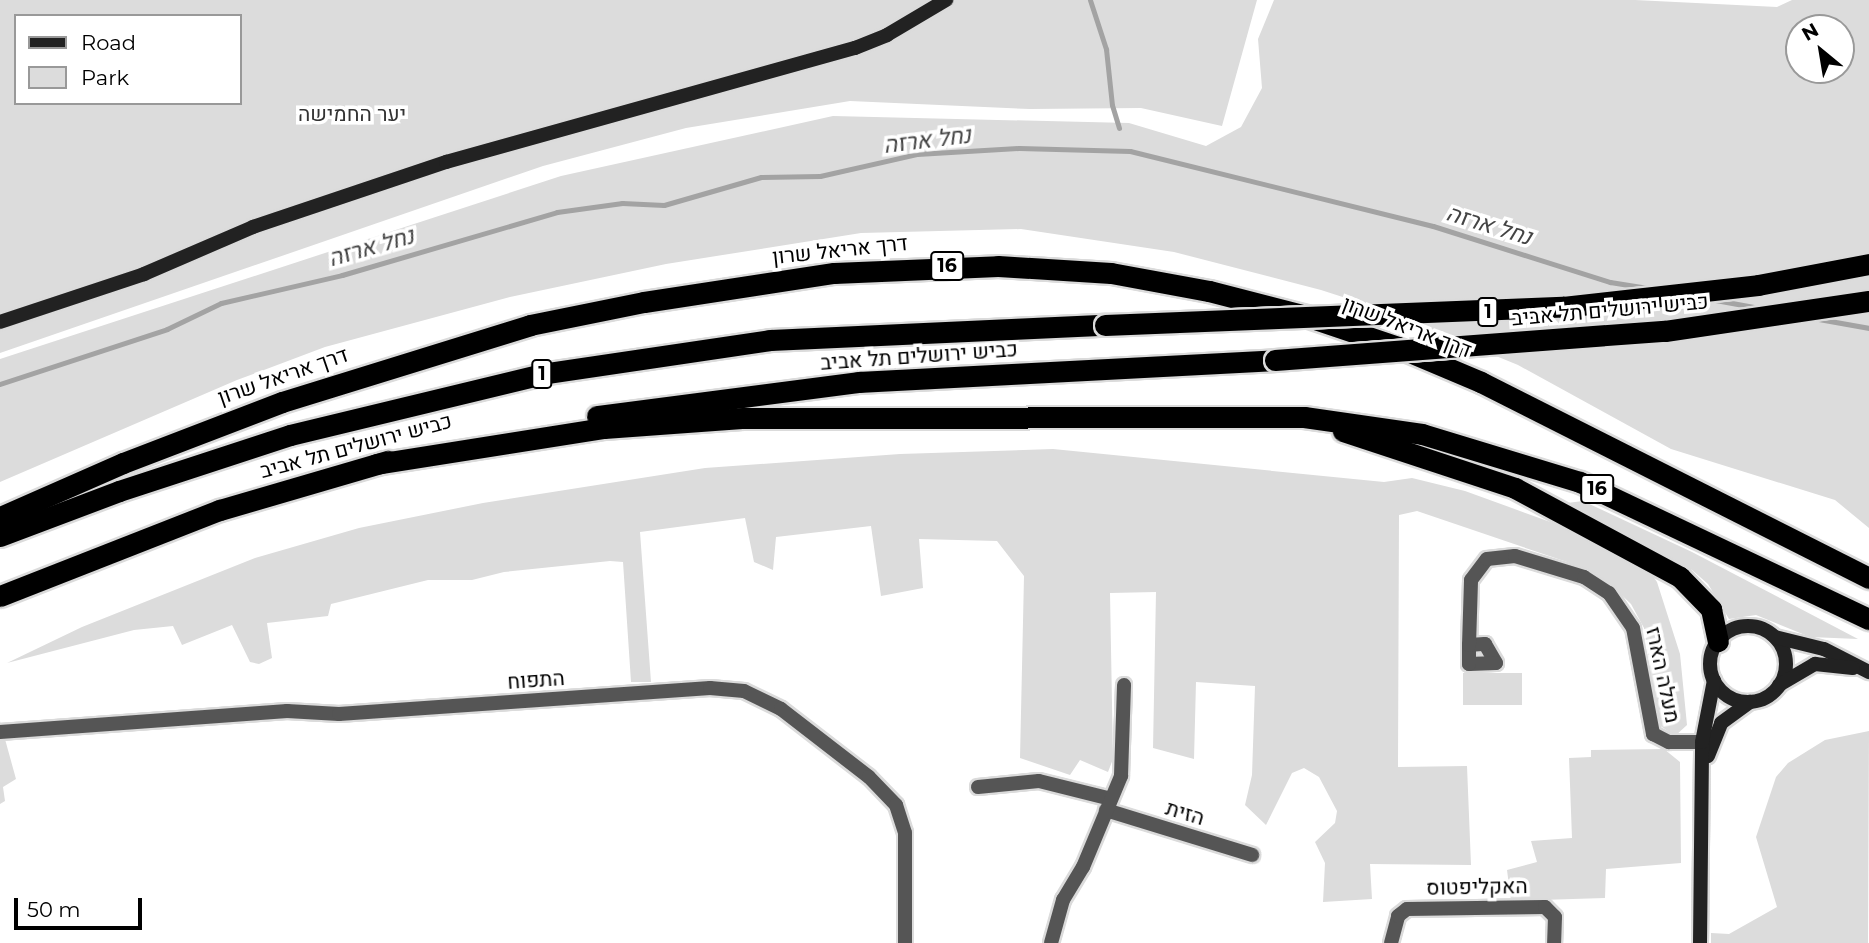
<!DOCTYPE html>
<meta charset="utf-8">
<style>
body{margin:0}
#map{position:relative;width:1869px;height:943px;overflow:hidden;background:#fff;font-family:Montserrat,Heebo,sans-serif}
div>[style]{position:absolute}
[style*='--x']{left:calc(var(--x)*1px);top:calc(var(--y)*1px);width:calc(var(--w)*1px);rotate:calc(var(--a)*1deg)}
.green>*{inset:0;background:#dcdcdc;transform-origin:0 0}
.stream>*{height:5px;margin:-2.5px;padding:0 2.5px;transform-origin:2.5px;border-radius:2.5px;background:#a3a3a3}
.roads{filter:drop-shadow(2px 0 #dbdbdb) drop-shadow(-2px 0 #dbdbdb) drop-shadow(0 2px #dbdbdb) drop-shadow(0 -2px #dbdbdb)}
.street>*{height:14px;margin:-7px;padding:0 7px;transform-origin:7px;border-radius:7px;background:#555}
.secondary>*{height:14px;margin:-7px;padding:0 7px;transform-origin:7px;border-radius:7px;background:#222}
.secondary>.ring{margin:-7px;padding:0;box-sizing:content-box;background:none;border:14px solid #222;border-radius:50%}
.highway>*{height:21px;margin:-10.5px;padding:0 10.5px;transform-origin:10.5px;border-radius:10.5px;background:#000}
.bridges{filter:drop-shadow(2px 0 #dbdbdb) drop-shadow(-2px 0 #dbdbdb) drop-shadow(0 2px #dbdbdb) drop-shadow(0 -2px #dbdbdb)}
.highway-bridge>*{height:21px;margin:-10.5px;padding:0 10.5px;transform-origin:10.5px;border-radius:10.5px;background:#000}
span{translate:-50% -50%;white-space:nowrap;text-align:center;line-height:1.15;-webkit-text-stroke:7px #fff;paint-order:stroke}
.shield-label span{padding:2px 5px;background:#fff;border:2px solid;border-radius:5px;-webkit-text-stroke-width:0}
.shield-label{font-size:19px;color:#000;font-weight:700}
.park-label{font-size:21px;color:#333}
.street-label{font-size:21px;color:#000}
.water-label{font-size:23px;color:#444;font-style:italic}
.legend{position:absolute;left:14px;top:14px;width:228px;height:91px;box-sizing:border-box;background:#fff;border:2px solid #999;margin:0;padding:9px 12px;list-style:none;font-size:21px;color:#000}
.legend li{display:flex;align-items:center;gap:14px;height:35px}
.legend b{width:35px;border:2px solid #999}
.north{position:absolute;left:1785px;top:14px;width:70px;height:70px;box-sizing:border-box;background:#fff;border:2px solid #999;border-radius:50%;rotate:330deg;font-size:19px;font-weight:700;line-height:28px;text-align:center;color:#000}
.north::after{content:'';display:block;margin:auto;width:24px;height:32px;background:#000;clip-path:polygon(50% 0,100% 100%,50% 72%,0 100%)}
.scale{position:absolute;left:14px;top:898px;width:128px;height:32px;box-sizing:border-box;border:4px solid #000;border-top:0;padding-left:9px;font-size:21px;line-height:24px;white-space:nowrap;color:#000;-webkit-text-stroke:5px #fff;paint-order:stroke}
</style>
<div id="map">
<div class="green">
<i style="clip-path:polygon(evenodd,0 0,1257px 0,1222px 126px,1141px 108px,1030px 109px,850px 101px,686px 128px,543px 166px,0 353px,0 0,16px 16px,240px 16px,240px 103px,16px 103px,16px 16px)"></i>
<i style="clip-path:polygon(evenodd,1274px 0,1635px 0,1777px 7px,1792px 0,1869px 0,1869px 528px,1835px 500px,1671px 449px,1518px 365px,1386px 311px,1321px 290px,1174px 252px,1021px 229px,861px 233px,666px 264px,510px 297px,325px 347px,237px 380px,0 482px,0 359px,561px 176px,833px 116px,1129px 123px,1206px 146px,1241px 127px,1262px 88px,1258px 39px,1274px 0,1799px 28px,1841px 28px,1841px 70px,1799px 70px,1799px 28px)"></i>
<i style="clip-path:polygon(1053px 449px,1384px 482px,1412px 478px,1465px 491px,1567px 528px,1646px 566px,1657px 582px,1680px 654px,1687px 725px,1675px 736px,1659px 725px,1644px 628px,1631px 604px,1611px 585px,1567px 562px,1417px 511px,1399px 515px,1398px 767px,1467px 766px,1471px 865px,1370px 864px,1372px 899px,1323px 902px,1325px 863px,1315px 842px,1335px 823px,1337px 811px,1319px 777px,1304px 768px,1292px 773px,1266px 825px,1245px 805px,1252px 775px,1255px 686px,1196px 682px,1194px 759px,1153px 748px,1156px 592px,1110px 593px,1113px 759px,1108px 772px,1080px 760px,1070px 775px,1020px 758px,1024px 576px,997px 541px,919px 539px,923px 588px,881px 596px,871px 526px,776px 537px,773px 570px,754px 562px,745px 518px,640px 532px,651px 682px,631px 682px,623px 562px,610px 561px,504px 572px,472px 580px,428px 580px,331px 604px,328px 616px,267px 623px,272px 658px,259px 664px,250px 662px,232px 625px,182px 645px,173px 626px,134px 630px,7px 663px,82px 627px,255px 558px,359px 528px,483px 503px,705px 468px,900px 454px)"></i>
<i style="clip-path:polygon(1583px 501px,1692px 552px,1858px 639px,1810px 637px,1756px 615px,1729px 619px,1708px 584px,1692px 570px,1567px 503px)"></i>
<i style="left:1522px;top:673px;width:32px;height:59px;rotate:90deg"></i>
<i style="clip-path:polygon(0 721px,16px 779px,3px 787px,5px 801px,0 804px)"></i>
<i style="clip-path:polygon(1869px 731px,1868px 943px,1711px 943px,1711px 933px,1729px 934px,1777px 907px,1756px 837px,1776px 777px,1788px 763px,1825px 740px)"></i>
<i style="clip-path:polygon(1664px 749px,1680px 762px,1681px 863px,1606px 869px,1605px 898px,1511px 901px,1507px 870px,1537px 862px,1531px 841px,1572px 838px,1569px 758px,1591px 757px,1591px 750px)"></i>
</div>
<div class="stream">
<i style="--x:1090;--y:0;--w:52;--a:71.9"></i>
<i style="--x:1106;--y:49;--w:56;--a:83.9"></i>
<i style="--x:1112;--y:105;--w:24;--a:73"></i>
<i style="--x:1710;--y:299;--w:50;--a:10.4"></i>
<i style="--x:1813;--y:318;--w:57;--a:10.1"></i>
<i style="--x:0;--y:384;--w:176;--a:-18.2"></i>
<i style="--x:167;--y:329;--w:60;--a:-25.7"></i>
<i style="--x:221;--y:303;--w:124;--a:-13"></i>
<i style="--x:342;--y:275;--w:224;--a:-16.3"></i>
<i style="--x:557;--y:212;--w:66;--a:-7.9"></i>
<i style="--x:622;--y:203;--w:42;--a:2.7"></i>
<i style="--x:664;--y:205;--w:101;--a:-16.1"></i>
<i style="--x:761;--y:177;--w:59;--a:-1"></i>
<i style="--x:820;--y:176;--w:99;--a:-12.8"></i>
<i style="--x:917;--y:154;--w:102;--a:-3.4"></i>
<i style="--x:1019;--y:148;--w:111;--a:1.5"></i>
<i style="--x:1130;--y:151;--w:312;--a:13.9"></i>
<i style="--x:1433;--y:226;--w:186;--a:17.6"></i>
<i style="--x:1610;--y:282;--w:38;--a:9"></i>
</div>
<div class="roads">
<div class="street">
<i style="--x:1485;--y:644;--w:22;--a:60"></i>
<i style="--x:1496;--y:663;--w:27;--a:178"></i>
<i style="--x:1469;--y:664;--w:19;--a:-90"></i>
<i style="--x:1469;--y:645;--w:16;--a:-4"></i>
<i style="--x:1469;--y:645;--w:65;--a:-88.2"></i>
<i style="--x:1471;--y:580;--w:26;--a:-53"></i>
<i style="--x:1487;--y:559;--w:28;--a:-6"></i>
<i style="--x:1515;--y:556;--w:72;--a:16.9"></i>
<i style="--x:1584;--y:577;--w:30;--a:33"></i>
<i style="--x:1609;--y:593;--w:42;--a:55.6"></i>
<i style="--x:1633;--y:628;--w:108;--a:79.3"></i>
<i style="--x:1653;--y:734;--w:18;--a:27"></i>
<i style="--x:1669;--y:742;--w:33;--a:0"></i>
<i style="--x:0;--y:732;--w:288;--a:-4.2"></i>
<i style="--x:287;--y:711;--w:52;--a:3.3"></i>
<i style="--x:339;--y:714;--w:372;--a:-4"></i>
<i style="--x:710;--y:688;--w:34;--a:5"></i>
<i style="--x:744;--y:691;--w:41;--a:25.9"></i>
<i style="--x:781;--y:709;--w:111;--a:37.7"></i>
<i style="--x:869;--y:777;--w:39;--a:46"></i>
<i style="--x:896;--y:805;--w:29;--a:72"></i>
<i style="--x:905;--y:833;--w:110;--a:90"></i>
<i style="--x:978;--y:787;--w:61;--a:-5.6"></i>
<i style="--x:1039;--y:781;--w:74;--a:14"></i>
<i style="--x:1106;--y:810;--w:153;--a:17.1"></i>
<i style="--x:1051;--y:943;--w:45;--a:-74.4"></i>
<i style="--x:1063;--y:900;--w:39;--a:-59"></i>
<i style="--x:1083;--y:867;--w:99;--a:-67.3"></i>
<i style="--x:1121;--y:776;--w:91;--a:-88.1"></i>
<i style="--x:1391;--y:943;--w:28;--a:-75"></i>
<i style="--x:1398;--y:916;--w:11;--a:-38"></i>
<i style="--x:1407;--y:909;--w:138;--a:-0.8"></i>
<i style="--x:1545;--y:907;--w:14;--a:45"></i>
<i style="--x:1555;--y:917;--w:26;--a:92"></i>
</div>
<div class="secondary">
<i style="--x:0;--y:322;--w:152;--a:-18.4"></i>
<i style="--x:144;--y:274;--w:119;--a:-23.3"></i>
<i style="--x:253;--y:227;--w:204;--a:-18.6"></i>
<i style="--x:446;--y:162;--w:425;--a:-15.6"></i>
<i style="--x:855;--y:48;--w:35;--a:-22"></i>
<i style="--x:887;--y:35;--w:69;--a:-30.7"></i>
<i class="ring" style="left:1710px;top:626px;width:62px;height:62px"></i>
<i style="--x:1775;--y:637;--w:50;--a:13.8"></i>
<i style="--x:1824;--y:649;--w:51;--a:27.1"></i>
<i style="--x:1779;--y:685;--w:42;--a:-30.3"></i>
<i style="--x:1815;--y:664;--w:38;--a:6"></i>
<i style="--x:1708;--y:756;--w:35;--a:-68"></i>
<i style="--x:1721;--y:723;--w:36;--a:-36"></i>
<i style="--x:1700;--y:943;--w:201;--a:-89.4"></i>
<i style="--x:1702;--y:742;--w:63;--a:-79"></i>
</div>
<div class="highway">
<i style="--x:597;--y:416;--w:264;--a:-7.4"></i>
<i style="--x:859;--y:382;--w:417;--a:-3"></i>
<i style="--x:1343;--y:431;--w:181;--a:18.3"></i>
<i style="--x:1515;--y:488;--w:187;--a:28.3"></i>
<i style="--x:1680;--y:577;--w:45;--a:45.9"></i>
<i style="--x:1711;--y:609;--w:33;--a:78"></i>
<i style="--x:376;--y:464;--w:231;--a:-9"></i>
<i style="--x:604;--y:428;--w:138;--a:-4.1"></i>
<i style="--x:742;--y:418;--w:562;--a:-0.1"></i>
<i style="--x:1304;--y:417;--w:119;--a:8.2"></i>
<i style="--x:1422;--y:434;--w:165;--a:16.9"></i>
<i style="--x:1580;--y:482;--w:320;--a:25.4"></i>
<i style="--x:0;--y:517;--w:134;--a:-23.7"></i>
<i style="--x:123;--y:463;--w:170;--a:-21"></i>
<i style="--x:282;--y:402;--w:260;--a:-17.2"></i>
<i style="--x:530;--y:325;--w:116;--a:-11.4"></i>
<i style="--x:644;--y:302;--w:192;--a:-8.7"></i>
<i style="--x:834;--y:273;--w:164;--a:-2.4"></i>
<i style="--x:998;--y:266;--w:113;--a:3.5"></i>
<i style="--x:1111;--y:273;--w:100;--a:10.4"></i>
<i style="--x:1209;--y:291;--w:100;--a:14.5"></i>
<i style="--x:1306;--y:316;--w:97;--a:18.6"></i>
<i style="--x:1398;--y:347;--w:90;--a:22.9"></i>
<i style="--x:1481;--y:382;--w:435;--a:26.8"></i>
<i style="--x:0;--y:536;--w:127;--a:-20.7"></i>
<i style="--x:119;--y:491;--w:180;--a:-18.1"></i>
<i style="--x:290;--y:435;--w:264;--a:-13.6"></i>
<i style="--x:547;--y:373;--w:225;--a:-8.4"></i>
<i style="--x:770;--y:340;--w:335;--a:-2.6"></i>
<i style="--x:0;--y:596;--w:236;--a:-21.4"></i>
<i style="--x:220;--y:510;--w:175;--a:-16.3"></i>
</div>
</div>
<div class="bridges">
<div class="highway-bridge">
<i style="--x:1105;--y:325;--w:458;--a:-2.3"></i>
<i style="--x:1563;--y:307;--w:196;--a:-6.4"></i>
<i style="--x:1758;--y:285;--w:113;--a:-10.7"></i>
<i style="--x:1275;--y:360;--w:391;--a:-4.3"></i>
<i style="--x:1665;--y:331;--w:206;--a:-8.4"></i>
</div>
</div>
<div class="shield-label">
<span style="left:947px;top:266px">16</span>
<span style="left:1488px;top:312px">1</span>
<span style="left:542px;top:374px">1</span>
<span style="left:1597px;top:489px">16</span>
</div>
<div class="park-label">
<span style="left:352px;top:114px">יער החמישה</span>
</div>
<div class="street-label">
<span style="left:840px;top:250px;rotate:-6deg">דרך אריאל שרון</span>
<span style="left:1610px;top:310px;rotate:-5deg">כביש ירושלים תל אביב</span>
<span style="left:1407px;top:327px;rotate:21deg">דרך אריאל שרון</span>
<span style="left:919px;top:356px;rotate:-4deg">כביש ירושלים תל אביב</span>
<span style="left:283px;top:376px;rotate:-19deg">דרך אריאל שרון</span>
<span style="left:356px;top:446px;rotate:-15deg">כביש ירושלים תל אביב</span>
<span style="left:1663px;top:675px;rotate:78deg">מעלה הארז</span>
<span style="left:536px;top:680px;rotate:-4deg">התפוח</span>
<span style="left:1185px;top:813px;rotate:17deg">הזית</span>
<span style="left:1477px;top:887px;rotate:-1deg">האקליפטוס</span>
</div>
<div class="water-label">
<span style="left:927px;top:140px;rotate:-7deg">נחל ארזה</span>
<span style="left:1489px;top:225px;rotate:17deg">נחל ארזה</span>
<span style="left:371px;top:247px;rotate:-16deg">נחל ארזה</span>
</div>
<ul class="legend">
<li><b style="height:9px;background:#222"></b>Road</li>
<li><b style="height:19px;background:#dcdcdc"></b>Park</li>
</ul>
<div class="north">N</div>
<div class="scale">50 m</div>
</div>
